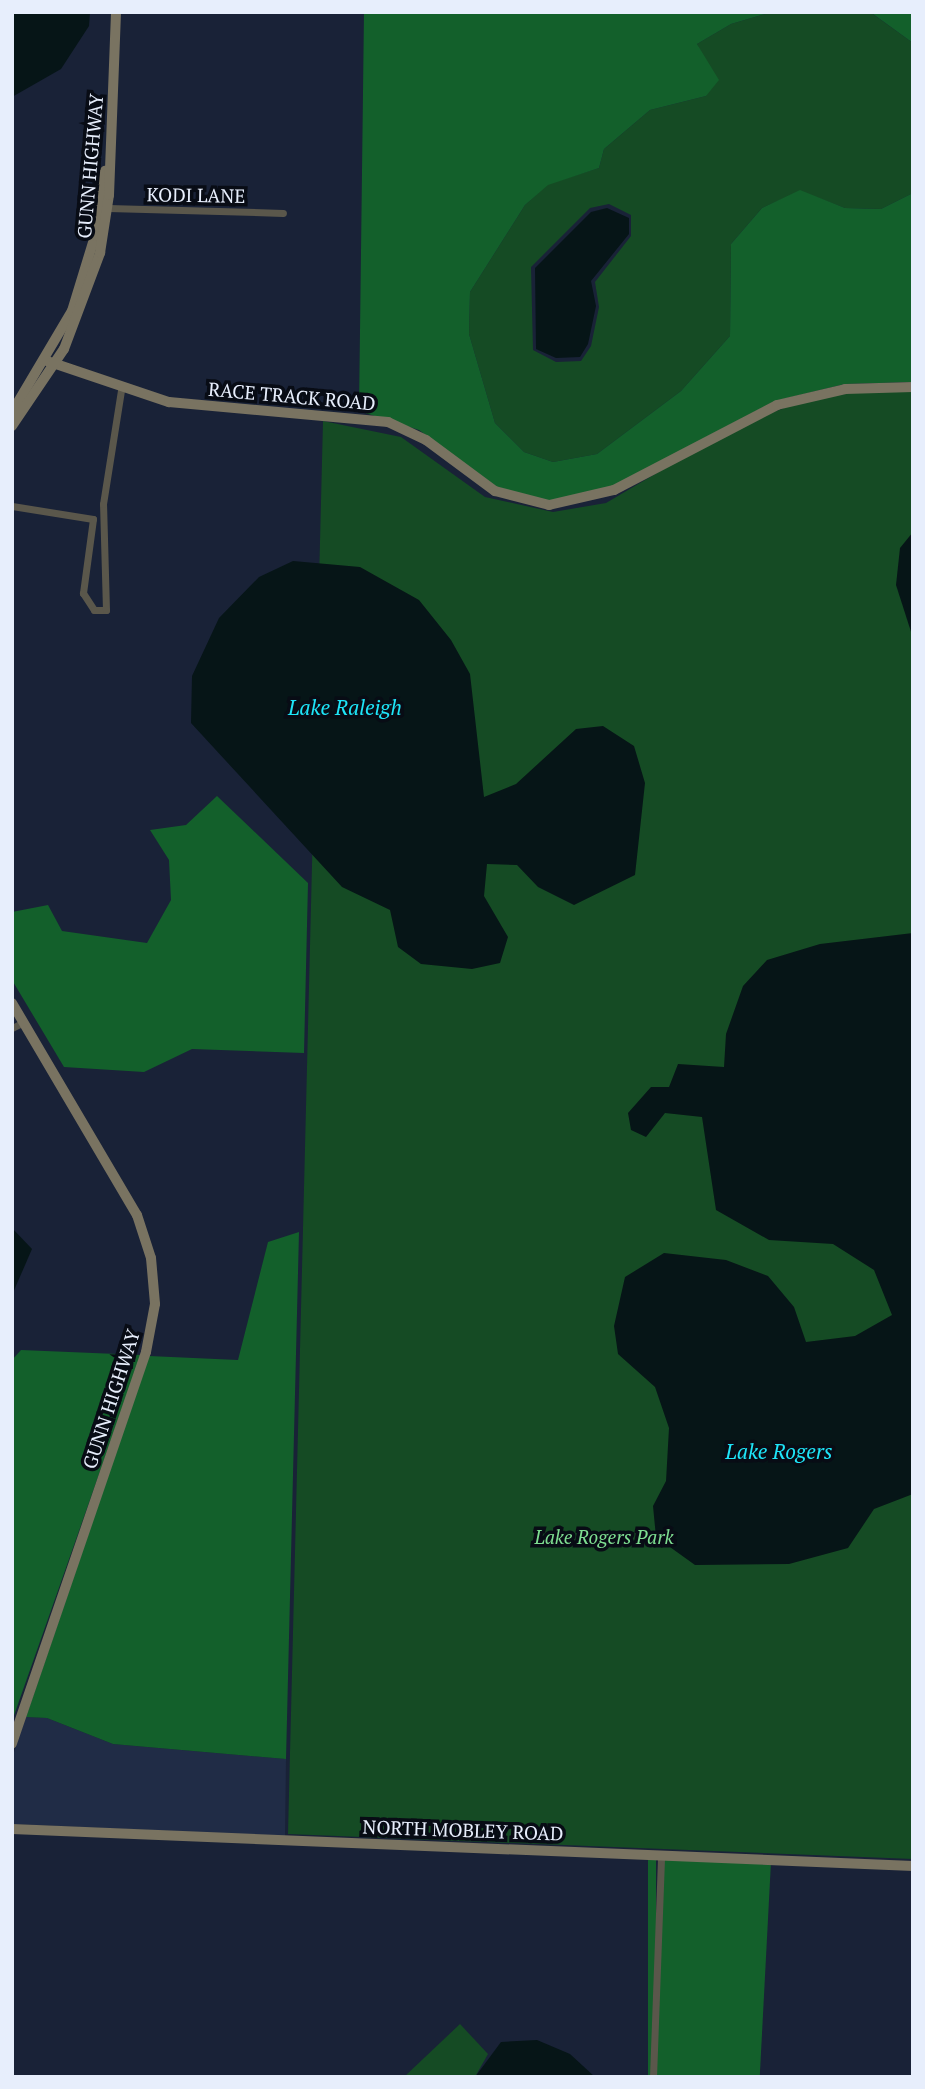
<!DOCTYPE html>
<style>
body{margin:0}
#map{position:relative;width:925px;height:2089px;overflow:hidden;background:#192237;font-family:"PT Serif",serif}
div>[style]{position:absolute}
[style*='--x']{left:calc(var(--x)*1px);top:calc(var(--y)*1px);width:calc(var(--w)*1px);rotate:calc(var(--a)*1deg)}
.built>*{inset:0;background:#202c46}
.green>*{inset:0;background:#154b24}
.forest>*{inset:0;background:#13602b;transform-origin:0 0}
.water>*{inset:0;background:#061517}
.street>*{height:7px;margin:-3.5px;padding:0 3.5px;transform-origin:3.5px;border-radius:3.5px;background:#5a574b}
.secondary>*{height:10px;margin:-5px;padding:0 5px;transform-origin:5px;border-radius:5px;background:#797361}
span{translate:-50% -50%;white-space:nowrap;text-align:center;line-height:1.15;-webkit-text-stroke:7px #080c15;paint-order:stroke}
.street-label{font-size:19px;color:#e7eefc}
.park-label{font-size:19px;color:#7ede91;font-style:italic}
.water-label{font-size:21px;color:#1ee5f8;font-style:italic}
.frame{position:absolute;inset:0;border:14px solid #e7eefc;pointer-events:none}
</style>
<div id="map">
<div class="built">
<i style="clip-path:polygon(26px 1717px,47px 1718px,113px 1744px,286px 1759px,285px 1836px,12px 1824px,12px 1758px)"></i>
</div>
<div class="green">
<i style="clip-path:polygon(evenodd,772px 12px,870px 12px,913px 43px,913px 193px,881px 209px,845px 208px,800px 191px,762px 208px,731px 244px,730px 336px,681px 391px,597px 454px,553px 462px,524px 452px,495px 423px,469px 334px,470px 292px,525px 205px,548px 184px,599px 168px,604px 149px,650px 110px,706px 96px,714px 77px,697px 44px,731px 24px,772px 12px,609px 204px,631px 215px,631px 236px,595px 282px,599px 307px,591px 346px,581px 361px,556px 362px,533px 350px,531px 267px,590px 208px,609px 204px)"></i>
<i style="clip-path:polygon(879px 389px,913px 391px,913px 1859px,288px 1834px,323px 421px,401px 437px,485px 497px,553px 512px,606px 503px,735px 427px,805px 400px)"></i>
<i style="clip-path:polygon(460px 2024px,488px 2054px,475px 2077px,404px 2077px)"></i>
</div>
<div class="forest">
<i style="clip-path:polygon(364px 12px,772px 12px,731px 24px,697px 44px,719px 80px,706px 96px,650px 110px,604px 149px,599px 168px,548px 185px,525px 205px,470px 292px,469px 334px,495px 423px,524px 452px,553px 462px,597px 454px,681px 391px,730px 336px,731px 244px,762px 208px,800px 190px,845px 208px,881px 209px,913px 193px,913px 382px,845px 384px,775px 401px,613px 486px,549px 501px,497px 487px,419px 430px,359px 411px)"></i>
<i style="clip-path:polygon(870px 12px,913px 12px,913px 43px,873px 14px)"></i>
<i style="clip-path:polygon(217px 796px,308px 883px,304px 1053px,192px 1049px,144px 1072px,64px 1067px,12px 980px,12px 912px,48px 905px,62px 931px,147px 943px,171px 900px,169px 860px,150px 830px,186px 825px)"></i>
<i style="clip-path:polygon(299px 1232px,286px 1759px,113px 1744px,47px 1718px,26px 1717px,149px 1356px,238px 1360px,268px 1242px)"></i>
<i style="clip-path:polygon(21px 1350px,141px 1355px,12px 1721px,12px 1360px)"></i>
<i style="left:648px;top:1859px;width:8px;height:218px"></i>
<i style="left:664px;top:1859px;width:107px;height:218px;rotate:3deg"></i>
</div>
<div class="water">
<i style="clip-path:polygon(12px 12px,90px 12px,89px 26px,61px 69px,12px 97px)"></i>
<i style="clip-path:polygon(607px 208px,629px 218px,629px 234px,591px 281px,596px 306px,588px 344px,580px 357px,556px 358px,536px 349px,535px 268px,591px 212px)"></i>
<i style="clip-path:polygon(913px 532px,913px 638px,896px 585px,900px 548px)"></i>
<i style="clip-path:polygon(293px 561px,360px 567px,419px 600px,451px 640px,470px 674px,484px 797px,516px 784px,576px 729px,603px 726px,634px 746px,645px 783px,635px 875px,574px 905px,538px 887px,517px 865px,487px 864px,484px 896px,508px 937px,500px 963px,472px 969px,421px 964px,398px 947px,390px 910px,342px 887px,191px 723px,192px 676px,219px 618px,259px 577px)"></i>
<i style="clip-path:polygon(913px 933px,913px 1494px,874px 1509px,848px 1548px,789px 1564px,695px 1565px,656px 1537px,653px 1506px,666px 1481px,669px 1428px,655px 1387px,618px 1354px,614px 1326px,625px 1277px,664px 1253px,726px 1260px,768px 1276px,794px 1307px,806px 1342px,855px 1336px,892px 1315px,874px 1270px,833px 1244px,769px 1240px,716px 1210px,702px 1117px,665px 1113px,646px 1137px,631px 1130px,628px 1113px,651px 1087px,669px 1087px,678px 1064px,724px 1067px,726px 1034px,743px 986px,767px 960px,820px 944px)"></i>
<i style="clip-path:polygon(12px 1228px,32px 1249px,12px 1295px)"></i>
<i style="clip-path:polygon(537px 2040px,570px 2054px,595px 2077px,475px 2077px,501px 2042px)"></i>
</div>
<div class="street">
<i style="--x:108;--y:208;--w:175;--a:1.6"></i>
<i style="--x:12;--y:506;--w:82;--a:9.1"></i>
<i style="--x:93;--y:519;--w:75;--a:97.7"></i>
<i style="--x:83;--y:593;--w:20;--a:57"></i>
<i style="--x:94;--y:610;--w:12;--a:0"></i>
<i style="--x:106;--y:610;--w:106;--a:-91.6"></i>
<i style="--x:103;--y:504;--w:115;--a:-81"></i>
<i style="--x:12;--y:1028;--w:13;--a:-27"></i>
<i style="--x:653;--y:2077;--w:222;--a:-87.9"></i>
</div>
<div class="secondary">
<i style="--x:47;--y:361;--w:129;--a:18.6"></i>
<i style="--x:169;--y:402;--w:220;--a:5.2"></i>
<i style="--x:388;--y:422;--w:42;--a:25.3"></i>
<i style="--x:426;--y:440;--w:86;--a:36.5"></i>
<i style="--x:495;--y:491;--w:56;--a:14.5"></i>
<i style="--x:549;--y:505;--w:67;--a:-13"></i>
<i style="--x:614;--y:490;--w:184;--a:-27.5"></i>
<i style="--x:777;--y:405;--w:70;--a:-13.2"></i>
<i style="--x:845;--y:389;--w:68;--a:-1.7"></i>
<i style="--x:12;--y:412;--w:117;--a:-59.3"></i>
<i style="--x:72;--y:311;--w:78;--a:-73"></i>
<i style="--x:95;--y:236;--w:66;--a:-81.3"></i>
<i style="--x:12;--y:426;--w:93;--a:-56"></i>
<i style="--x:64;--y:349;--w:103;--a:-69.4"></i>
<i style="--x:100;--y:253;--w:59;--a:-81.2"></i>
<i style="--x:109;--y:195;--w:183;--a:-87.8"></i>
<i style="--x:12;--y:1003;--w:246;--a:59.5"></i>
<i style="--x:137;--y:1215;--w:45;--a:72"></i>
<i style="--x:151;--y:1258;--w:46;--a:85"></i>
<i style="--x:155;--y:1304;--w:49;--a:100.6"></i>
<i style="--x:146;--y:1352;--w:414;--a:108.9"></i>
<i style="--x:12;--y:1829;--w:902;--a:2.35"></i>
</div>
<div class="street-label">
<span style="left:90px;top:166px;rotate:-85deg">GUNN HIGHWAY</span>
<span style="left:196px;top:195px;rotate:1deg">KODI LANE</span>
<span style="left:292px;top:396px;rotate:5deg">RACE TRACK ROAD</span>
<span style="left:111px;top:1399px;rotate:-72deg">GUNN HIGHWAY</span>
<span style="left:463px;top:1830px;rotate:2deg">NORTH MOBLEY ROAD</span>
</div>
<div class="park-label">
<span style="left:604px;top:1537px">Lake Rogers Park</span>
</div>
<div class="water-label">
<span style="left:345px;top:707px">Lake Raleigh</span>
<span style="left:779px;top:1451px">Lake Rogers</span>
</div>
<div class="frame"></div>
</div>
